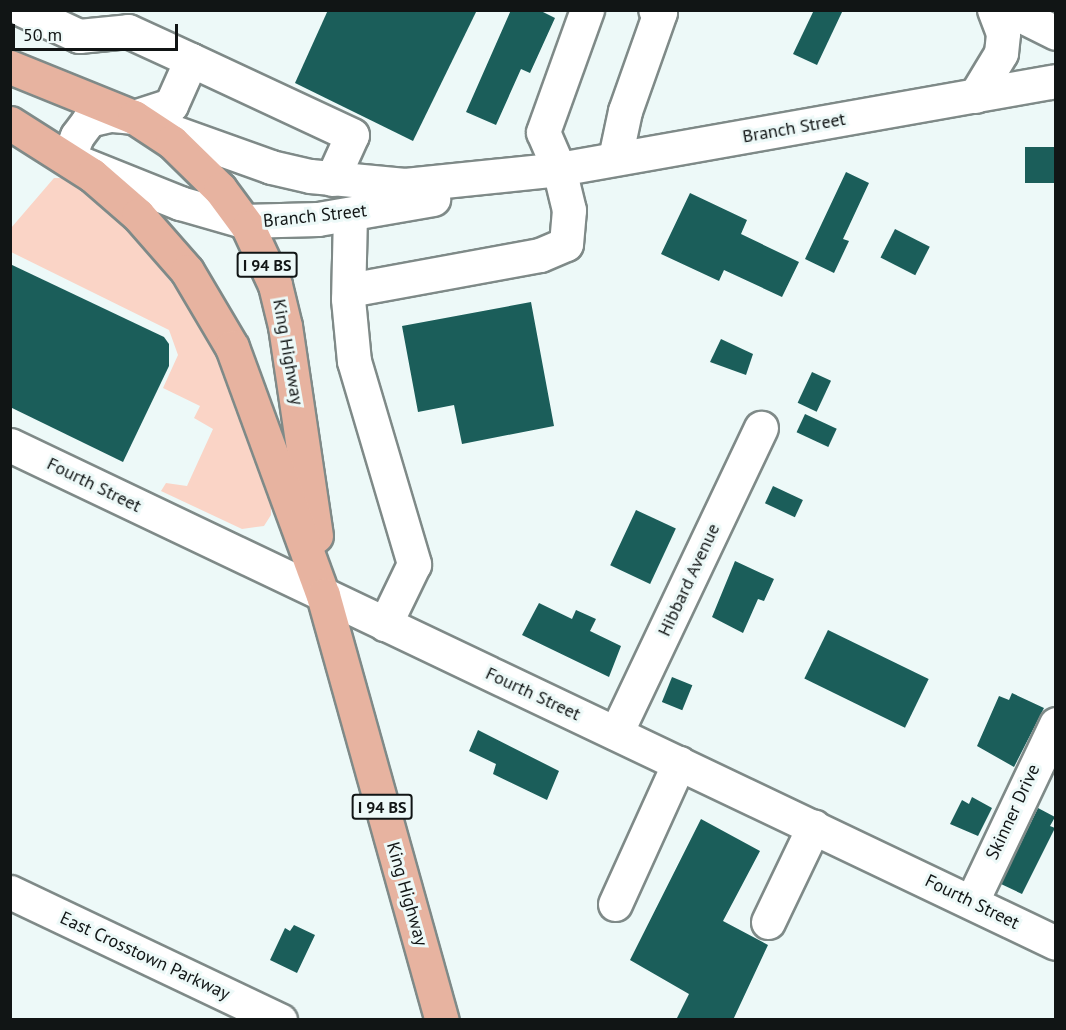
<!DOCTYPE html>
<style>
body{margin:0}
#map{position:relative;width:1066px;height:1030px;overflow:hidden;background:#edf9f8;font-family:"PT Sans",sans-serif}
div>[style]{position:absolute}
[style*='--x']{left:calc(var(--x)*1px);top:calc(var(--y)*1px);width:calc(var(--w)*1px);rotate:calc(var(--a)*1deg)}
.green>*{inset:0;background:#fad4c6}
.building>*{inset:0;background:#1b5e5a;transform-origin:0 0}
.roads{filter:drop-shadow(2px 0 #7f8a88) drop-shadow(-2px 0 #7f8a88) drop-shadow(0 2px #7f8a88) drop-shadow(0 -2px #7f8a88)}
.minor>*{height:33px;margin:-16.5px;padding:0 16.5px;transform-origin:16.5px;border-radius:16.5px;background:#fff}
.major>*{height:33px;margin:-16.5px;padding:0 16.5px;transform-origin:16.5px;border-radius:16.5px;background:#e7b3a0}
span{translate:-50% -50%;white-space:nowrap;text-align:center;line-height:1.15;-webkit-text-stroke:6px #edf9f8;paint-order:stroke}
.shield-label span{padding:2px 4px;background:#edf9f8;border:2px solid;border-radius:4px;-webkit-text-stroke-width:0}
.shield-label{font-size:16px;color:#111515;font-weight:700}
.street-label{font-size:18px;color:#111515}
.frame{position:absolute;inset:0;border:12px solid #111515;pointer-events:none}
.scale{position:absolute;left:12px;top:24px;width:166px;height:27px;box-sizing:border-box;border:3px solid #111515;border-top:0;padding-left:8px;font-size:18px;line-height:21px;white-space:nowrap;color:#111515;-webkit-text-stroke:4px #edf9f8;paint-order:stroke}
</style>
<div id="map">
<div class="green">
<i style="clip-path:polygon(54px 178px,66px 178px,127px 227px,190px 306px,228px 376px,271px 500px,271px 515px,264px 526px,242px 529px,161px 491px,166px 483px,187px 486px,213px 429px,194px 418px,200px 406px,163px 388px,178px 355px,169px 330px,11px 252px,11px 228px)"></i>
</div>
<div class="building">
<i style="clip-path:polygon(328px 10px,477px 10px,413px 141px,295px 83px)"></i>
<i style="clip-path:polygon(511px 10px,539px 10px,555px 18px,530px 73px,521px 69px,496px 125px,466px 112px)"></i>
<i style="clip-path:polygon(814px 10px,843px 10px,817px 65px,793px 54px)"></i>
<i style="left:1025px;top:147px;width:29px;height:36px"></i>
<i style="clip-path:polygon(846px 172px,869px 183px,843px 239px,849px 241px,834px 273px,805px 259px)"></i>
<i style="clip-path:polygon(690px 193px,747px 220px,741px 234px,799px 262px,782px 297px,724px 270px,719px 281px,661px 254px)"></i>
<i style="left:895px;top:229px;width:39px;height:32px;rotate:27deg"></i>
<i style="clip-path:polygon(10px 264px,164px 337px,169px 344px,169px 366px,123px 462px,10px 407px)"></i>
<i style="clip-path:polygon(531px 302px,554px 426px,462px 444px,454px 405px,418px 412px,402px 326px)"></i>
<i style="clip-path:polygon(721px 339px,753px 354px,746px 375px,710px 362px)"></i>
<i style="left:812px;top:372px;width:21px;height:34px;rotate:25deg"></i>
<i style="left:805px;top:414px;width:35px;height:20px;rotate:25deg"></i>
<i style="left:773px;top:486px;width:33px;height:19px;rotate:25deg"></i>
<i style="left:636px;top:510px;width:44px;height:61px;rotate:25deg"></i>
<i style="clip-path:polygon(735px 561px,774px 579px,764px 601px,758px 599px,743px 633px,712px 617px)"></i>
<i style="clip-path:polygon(539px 603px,572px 619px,576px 610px,596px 619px,590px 631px,621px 646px,609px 677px,522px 635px)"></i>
<i style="left:828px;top:630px;width:112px;height:54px;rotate:26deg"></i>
<i style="left:672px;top:677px;width:22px;height:27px;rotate:22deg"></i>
<i style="clip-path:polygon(1012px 693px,1044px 708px,1014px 767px,977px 746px,999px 696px,1009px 700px)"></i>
<i style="clip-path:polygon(478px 730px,559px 771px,547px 800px,493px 774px,496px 764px,469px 751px)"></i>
<i style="clip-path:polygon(972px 797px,992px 808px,978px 836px,950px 824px,962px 800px,969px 804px)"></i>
<i style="clip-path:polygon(1038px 808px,1055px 817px,1050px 826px,1055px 828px,1022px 894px,1001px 884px)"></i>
<i style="clip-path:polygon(701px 819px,760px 851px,723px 921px,768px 945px,733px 1020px,676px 1020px,689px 994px,630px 960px)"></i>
<i style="clip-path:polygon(294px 925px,315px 935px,297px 973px,270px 960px,285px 928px,290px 931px)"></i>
</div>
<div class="roads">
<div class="minor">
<i style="--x:23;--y:10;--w:62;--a:24.9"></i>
<i style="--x:79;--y:36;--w:49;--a:-5.8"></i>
<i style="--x:128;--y:31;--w:69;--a:24.7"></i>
<i style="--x:1010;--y:10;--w:51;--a:26.6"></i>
<i style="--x:975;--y:96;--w:50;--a:-58.8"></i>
<i style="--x:1001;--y:53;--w:20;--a:-84"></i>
<i style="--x:1003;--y:33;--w:25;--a:-111"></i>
<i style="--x:154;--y:125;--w:124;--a:19.7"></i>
<i style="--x:271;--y:167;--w:40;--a:13"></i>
<i style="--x:310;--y:176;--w:95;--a:5.4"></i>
<i style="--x:405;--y:185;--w:155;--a:-5.9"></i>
<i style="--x:559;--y:169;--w:505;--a:-10.04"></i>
<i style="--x:615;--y:158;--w:48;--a:-78"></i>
<i style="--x:625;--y:111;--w:105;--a:-70.5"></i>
<i style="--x:660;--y:12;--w:5;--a:-158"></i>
<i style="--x:332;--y:179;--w:48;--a:-65.6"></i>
<i style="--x:352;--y:135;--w:178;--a:-155"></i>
<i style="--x:191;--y:60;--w:49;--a:114"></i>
<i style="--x:171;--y:105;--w:39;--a:162"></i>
<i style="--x:134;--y:117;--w:24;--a:-175"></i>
<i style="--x:110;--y:115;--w:22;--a:167"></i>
<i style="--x:89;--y:120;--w:20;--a:127"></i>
<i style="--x:77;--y:136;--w:24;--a:112"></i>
<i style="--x:68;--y:158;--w:121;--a:21.9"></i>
<i style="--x:180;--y:203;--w:66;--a:15.9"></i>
<i style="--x:243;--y:221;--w:75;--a:-1.5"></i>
<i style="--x:318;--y:219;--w:117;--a:-9.9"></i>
<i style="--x:350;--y:214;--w:85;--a:91.3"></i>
<i style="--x:348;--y:299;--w:62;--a:84.5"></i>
<i style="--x:354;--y:361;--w:212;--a:73.5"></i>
<i style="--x:414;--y:564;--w:67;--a:115.8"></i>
<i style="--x:349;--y:290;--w:194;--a:-10.4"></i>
<i style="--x:540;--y:255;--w:28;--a:-23"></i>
<i style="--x:566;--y:244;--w:34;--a:-85"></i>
<i style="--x:569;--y:210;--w:42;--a:-103.7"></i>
<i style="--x:559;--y:169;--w:40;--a:-113.4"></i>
<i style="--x:543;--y:132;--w:130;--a:-70.2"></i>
<i style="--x:10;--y:445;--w:1158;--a:25.46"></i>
<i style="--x:616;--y:733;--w:338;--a:-64.6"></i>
<i style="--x:10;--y:892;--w:299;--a:25.4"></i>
<i style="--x:972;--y:901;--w:196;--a:-64.6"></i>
<i style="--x:615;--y:904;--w:155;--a:-65.6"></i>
<i style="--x:768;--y:922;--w:106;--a:-64.4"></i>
</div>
<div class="major">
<i style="--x:10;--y:67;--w:134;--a:22"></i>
<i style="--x:134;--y:117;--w:45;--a:33.3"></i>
<i style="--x:172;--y:142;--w:67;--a:44.4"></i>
<i style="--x:220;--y:189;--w:47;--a:53.6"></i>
<i style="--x:248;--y:227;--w:64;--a:65"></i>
<i style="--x:275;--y:285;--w:42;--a:76.3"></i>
<i style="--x:285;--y:326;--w:212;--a:81.6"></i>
<i style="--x:10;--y:123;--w:97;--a:32.4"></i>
<i style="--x:92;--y:175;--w:61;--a:41"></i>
<i style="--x:138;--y:215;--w:74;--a:48.8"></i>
<i style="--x:187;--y:271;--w:88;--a:59.4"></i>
<i style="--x:232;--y:347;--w:264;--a:69.9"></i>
<i style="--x:323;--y:595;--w:441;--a:74.4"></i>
</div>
</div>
<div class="shield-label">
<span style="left:267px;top:265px">I 94 BS</span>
<span style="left:382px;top:807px">I 94 BS</span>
</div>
<div class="street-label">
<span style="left:794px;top:128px;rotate:-10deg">Branch Street</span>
<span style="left:315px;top:216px;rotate:-6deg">Branch Street</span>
<span style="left:288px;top:352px;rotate:80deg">King Highway</span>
<span style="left:94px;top:485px;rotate:26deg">Fourth Street</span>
<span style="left:689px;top:580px;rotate:-65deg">Hibbard Avenue</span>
<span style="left:533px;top:694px;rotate:25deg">Fourth Street</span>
<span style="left:1013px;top:812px;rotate:-65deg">Skinner Drive</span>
<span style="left:407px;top:894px;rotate:74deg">King Highway</span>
<span style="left:972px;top:902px;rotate:26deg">Fourth Street</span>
<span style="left:145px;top:956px;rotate:25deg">East Crosstown Parkway</span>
</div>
<div class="frame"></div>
<div class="scale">50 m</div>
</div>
